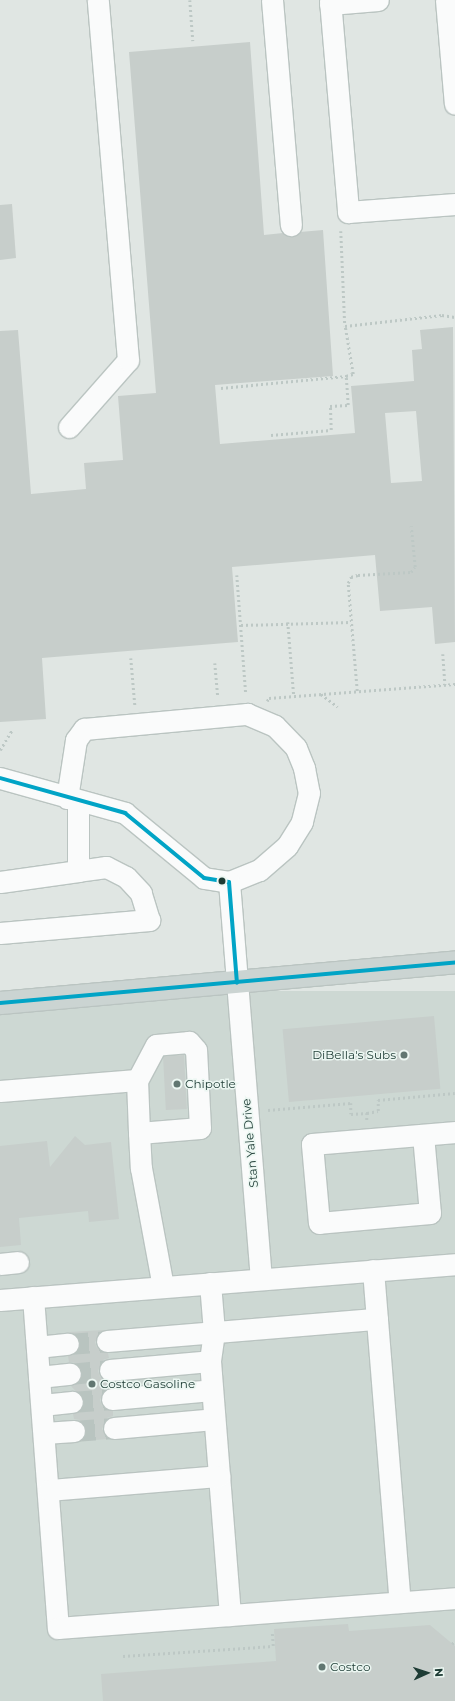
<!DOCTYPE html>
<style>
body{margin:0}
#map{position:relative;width:455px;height:1701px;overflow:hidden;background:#e0e6e3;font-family:Montserrat,sans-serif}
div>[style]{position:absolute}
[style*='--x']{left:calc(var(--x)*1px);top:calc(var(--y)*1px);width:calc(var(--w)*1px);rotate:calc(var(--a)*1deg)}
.built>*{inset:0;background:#cdd8d3;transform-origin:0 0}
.building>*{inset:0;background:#c7cecb;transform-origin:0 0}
.minor-tunnel>*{height:21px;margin-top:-10.5px;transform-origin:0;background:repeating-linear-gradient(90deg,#b9c4c0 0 21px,transparent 0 31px)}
.path>*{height:2.5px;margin-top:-1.25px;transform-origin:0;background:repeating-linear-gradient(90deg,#bdc8c5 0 2px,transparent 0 5px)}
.roads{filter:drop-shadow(1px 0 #bac4c1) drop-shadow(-1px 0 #bac4c1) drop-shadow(0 1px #bac4c1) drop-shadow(0 -1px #bac4c1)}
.minor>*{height:21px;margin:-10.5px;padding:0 10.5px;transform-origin:10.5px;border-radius:10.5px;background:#fafbfb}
.major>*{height:22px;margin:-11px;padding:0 11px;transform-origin:11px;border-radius:11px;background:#cbd4d2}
.bus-1>*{height:4px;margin:-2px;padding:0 2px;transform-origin:2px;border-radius:2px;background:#01a4c6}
.dots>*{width:11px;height:11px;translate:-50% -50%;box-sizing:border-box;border:2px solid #ecf7f2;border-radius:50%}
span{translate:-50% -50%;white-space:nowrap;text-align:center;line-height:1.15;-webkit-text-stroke:3px #ecf7f2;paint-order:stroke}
.poi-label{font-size:12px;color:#1d3b34}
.right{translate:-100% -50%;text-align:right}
.left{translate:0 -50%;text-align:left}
.street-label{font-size:12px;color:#1d3b34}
.north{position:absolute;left:407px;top:1653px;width:40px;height:40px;-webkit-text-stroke:3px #ecf7f2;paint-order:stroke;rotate:87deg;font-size:11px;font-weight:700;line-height:16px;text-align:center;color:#1d3b34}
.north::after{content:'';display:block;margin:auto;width:14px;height:18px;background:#1d3b34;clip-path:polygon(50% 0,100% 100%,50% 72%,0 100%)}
</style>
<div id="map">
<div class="built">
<i style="left:455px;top:991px;width:710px;height:457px;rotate:90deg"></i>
</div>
<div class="building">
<i style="clip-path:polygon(evenodd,250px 42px,264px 235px,283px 233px,292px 237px,300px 232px,323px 230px,333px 376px,215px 385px,220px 444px,355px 433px,351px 386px,414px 381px,412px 350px,422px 349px,420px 330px,453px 327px,455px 642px,435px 644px,432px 607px,380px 611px,375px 555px,232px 567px,238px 642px,42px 658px,46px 719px,0 722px,0 331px,18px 330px,31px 494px,86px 489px,84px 463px,123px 460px,118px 396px,156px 393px,129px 52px,250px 42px,416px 411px,422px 481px,391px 483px,385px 413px,416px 411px)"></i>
<i style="clip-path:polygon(12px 204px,16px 258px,0 260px,0 205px)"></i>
<i style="left:434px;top:1016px;width:73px;height:152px;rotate:85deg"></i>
<i style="left:184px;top:1055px;width:54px;height:21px;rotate:87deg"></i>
<i style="clip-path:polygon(75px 1136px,85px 1145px,111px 1142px,119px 1219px,89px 1222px,88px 1211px,19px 1218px,21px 1245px,0 1247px,0 1146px,47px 1141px,50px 1167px)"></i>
<i style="clip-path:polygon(104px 1330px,95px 1342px,97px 1348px,108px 1353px,109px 1358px,103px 1360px,98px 1371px,100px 1377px,111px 1382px,111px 1387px,105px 1389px,100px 1400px,102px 1406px,113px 1411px,113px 1416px,107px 1418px,102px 1429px,109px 1439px,80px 1441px,86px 1430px,80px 1420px,74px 1419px,73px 1414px,83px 1407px,84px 1400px,71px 1386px,81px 1379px,82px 1372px,75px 1363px,69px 1362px,68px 1356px,75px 1354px,80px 1342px,69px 1332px)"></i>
<i style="clip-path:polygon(348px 1624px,349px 1631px,430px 1625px,455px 1646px,455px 1701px,103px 1701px,101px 1674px,276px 1661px,274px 1629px)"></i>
</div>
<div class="minor-tunnel">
<i style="--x:68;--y:1344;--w:39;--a:-4"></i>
<i style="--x:70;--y:1374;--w:40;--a:-5.7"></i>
<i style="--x:72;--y:1402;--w:40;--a:-4.3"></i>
<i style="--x:74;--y:1431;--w:40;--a:-4.3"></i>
</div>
<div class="path">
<i style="--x:190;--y:0;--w:41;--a:85.8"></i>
<i style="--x:341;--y:231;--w:95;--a:87.6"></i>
<i style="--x:221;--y:388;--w:126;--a:-5.5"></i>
<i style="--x:346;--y:376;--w:7;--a:-16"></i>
<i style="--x:353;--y:374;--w:49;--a:-99.5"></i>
<i style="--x:345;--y:326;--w:98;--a:-6.5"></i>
<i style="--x:442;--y:315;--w:13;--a:9"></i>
<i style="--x:271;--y:435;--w:60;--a:-4.8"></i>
<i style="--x:331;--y:430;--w:24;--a:-92"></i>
<i style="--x:330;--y:406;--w:18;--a:-3"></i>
<i style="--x:348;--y:405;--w:29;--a:-94"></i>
<i style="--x:237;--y:575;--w:119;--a:85.7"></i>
<i style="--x:288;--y:622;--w:74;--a:85.4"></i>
<i style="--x:241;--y:625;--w:110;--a:-1.6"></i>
<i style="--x:443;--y:654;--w:31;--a:86"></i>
<i style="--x:131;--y:658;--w:47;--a:85.1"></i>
<i style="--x:215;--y:663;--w:34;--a:85"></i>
<i style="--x:357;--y:691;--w:108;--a:-94.8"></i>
<i style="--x:348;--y:583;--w:7;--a:-63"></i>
<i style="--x:351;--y:577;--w:7;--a:-16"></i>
<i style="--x:358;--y:575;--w:53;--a:-3.2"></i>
<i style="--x:411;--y:572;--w:6;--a:-51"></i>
<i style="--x:415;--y:567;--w:41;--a:-95.6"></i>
<i style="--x:321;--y:694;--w:21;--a:37"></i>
<i style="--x:267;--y:701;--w:4;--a:-56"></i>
<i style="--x:269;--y:698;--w:187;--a:-4.3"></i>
<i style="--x:0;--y:750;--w:23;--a:-59"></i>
<i style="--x:268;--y:1110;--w:83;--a:-4.8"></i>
<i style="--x:351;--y:1103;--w:11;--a:90"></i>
<i style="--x:351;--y:1114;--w:16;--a:-4"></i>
<i style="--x:367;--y:1113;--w:7;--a:90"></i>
<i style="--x:367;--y:1113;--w:11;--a:-10"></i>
<i style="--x:378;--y:1111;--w:11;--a:-90"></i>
<i style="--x:378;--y:1100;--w:77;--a:-5.2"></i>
<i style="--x:452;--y:1644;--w:4;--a:-45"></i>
<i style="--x:123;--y:1656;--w:150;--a:-3.8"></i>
<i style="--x:273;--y:1646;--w:15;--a:-94"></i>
</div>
<div class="roads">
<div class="minor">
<i style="--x:272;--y:0;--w:226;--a:85.2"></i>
<i style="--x:330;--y:0;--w:213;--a:85.1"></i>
<i style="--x:348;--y:212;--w:107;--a:-4.3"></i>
<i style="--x:446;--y:0;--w:104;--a:85.1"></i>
<i style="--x:330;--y:4;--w:48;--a:-4.8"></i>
<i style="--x:69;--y:427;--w:89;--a:-48.6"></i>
<i style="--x:128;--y:360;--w:361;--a:-94.8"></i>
<i style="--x:0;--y:778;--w:130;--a:15.6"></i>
<i style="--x:125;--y:813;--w:102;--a:39.4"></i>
<i style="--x:204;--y:878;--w:25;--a:9"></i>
<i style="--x:67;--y:798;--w:59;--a:-81.2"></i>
<i style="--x:76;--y:740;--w:14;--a:-54"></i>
<i style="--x:84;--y:729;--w:164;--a:-5.3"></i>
<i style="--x:247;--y:714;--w:30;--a:23"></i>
<i style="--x:275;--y:726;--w:30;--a:46"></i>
<i style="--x:296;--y:748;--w:22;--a:68"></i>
<i style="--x:304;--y:768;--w:25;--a:79"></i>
<i style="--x:309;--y:793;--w:30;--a:104"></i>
<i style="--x:302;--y:822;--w:28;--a:122"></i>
<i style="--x:287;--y:846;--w:37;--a:139"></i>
<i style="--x:259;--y:870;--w:32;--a:158"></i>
<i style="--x:0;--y:882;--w:79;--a:-8"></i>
<i style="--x:78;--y:871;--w:70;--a:-90"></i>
<i style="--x:229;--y:882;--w:397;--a:85.4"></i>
<i style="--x:0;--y:933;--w:150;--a:-5"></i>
<i style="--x:149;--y:920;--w:28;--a:-107"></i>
<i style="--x:141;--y:893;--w:22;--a:-133"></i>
<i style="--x:126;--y:877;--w:22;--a:-153"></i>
<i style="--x:106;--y:867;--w:28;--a:172"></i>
<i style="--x:0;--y:1091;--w:137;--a:-4.6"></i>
<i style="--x:139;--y:1133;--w:61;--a:-4.7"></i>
<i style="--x:200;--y:1128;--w:78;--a:-92.9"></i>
<i style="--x:196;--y:1050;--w:11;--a:-131"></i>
<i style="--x:189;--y:1042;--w:33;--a:175"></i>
<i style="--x:156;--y:1045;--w:40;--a:118"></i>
<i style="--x:137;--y:1080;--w:53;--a:87.8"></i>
<i style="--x:139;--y:1133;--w:35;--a:87"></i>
<i style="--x:141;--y:1168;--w:121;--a:79.5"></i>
<i style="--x:423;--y:1135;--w:78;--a:84.9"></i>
<i style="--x:430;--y:1213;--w:111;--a:174.9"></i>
<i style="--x:319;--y:1223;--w:79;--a:-95.1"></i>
<i style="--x:312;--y:1144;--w:144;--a:-4.8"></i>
<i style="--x:0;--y:1264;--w:18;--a:-6"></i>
<i style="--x:373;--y:1270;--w:333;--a:85.4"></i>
<i style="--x:210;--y:1283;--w:49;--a:85.3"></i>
<i style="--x:214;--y:1332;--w:29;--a:98"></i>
<i style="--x:210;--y:1361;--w:255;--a:85.5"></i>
<i style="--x:33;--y:1297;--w:332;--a:85.7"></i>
<i style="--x:58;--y:1628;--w:398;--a:-4.3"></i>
<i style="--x:0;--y:1300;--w:456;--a:-4.5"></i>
<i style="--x:107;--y:1341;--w:271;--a:-4.7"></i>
<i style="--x:37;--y:1347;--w:31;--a:-6"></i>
<i style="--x:110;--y:1370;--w:100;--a:-5.1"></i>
<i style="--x:39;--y:1377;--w:31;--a:-6"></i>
<i style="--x:112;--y:1399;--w:100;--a:-5.1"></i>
<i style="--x:42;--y:1405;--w:30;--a:-6"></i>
<i style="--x:114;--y:1428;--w:100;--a:-5.1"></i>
<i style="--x:44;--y:1433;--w:30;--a:-4"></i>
<i style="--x:49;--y:1490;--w:171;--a:-4.7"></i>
</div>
<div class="major">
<i style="--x:0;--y:1003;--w:457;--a:-5.1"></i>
</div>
</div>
<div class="bus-1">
<i style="--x:0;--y:778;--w:130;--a:15.6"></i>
<i style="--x:125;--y:813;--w:102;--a:39.4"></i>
<i style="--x:204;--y:878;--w:25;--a:9"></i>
<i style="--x:229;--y:882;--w:101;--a:85.5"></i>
<i style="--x:0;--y:1003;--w:457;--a:-5.1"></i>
</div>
<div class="dots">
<i style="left:222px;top:881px;background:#1d3b34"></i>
<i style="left:404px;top:1055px;background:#617771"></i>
<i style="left:177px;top:1084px;background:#617771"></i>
<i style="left:92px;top:1384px;background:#617771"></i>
<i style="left:322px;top:1667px;background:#617771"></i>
</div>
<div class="poi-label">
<span class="right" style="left:396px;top:1055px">DiBella's Subs</span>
<span class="left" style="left:185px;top:1084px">Chipotle</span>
<span class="left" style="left:100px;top:1384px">Costco Gasoline</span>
<span class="left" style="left:330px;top:1667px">Costco</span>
</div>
<div class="street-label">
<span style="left:250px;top:1143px;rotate:-95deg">Stan Yale Drive</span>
</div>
<div class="north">N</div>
</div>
